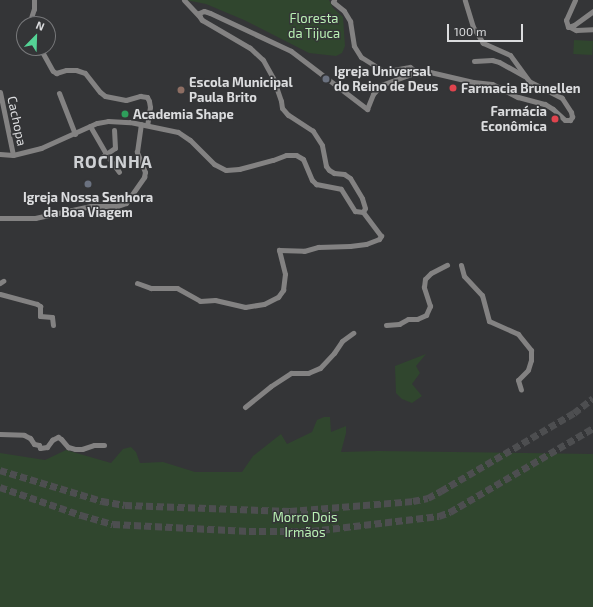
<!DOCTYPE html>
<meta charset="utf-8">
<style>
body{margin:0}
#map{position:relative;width:593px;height:607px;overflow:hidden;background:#343537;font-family:"Exo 2",sans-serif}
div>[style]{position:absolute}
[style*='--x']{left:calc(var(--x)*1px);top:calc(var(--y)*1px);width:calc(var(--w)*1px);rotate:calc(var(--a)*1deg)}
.green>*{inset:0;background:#30462e;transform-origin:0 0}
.highway-tunnel>*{height:7px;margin-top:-3.5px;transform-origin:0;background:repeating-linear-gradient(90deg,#4d4e50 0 7px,transparent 0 10.5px)}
.minor>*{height:5px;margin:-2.5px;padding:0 2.5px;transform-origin:2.5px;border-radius:2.5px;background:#838282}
.dots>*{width:11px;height:11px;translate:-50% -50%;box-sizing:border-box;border:2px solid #343537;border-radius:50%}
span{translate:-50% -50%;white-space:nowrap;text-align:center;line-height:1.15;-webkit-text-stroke:3px #343537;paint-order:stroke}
.park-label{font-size:13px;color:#b9f0b4}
.poi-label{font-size:13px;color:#dbdcde;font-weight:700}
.left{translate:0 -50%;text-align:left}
.right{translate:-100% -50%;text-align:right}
.street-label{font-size:13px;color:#dbdcde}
.district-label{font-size:17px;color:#ced0d3;font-weight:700;letter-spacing:1px}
.north{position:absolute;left:16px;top:16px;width:40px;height:40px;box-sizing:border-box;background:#343537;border:1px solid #77787a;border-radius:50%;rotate:23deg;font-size:11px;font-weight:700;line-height:16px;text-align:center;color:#dbdcde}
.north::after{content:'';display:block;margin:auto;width:14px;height:18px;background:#54d395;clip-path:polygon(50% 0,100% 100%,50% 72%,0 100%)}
.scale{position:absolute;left:447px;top:24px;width:76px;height:18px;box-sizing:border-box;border:2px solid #dbdcde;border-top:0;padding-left:5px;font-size:12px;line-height:14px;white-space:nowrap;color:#dbdcde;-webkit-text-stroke:3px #343537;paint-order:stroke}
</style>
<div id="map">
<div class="green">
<i style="clip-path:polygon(186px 0,329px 0,333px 8px,343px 17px,345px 46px,342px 53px,336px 56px,309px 53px,244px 20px,206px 4px)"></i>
<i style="left:574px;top:40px;width:19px;height:14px;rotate:3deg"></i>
<i style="clip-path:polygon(426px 354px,416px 366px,420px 373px,412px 384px,422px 396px,412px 403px,402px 399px,396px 393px,395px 366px)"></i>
<i style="clip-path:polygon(324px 417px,330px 417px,331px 432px,346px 426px,346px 433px,341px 452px,378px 451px,593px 454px,593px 607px,0 607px,0 453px,45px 460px,66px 450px,111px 463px,123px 449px,131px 447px,136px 452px,140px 463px,163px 462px,195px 472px,242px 472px,253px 456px,281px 434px,287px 444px,312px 432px,317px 420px)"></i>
</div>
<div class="highway-tunnel">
<i style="--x:0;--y:470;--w:107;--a:16.9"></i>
<i style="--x:102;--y:501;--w:23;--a:10"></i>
<i style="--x:125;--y:505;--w:165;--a:2.1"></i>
<i style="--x:290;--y:511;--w:123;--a:-4.6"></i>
<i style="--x:413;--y:501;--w:15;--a:-11"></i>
<i style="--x:428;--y:498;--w:15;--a:-28"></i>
<i style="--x:441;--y:491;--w:154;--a:-30.4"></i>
<i style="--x:574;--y:413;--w:24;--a:-38"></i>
<i style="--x:0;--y:487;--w:86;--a:19.1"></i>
<i style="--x:81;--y:515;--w:33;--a:16"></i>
<i style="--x:113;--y:524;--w:136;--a:2.9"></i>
<i style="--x:249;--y:531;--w:63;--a:0"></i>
<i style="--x:312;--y:531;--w:128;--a:-6.7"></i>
<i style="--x:439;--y:516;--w:12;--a:-20"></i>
<i style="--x:450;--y:512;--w:166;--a:-30.4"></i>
</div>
<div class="minor">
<i style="--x:184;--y:0;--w:23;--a:47"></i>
<i style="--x:334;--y:0;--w:2;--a:117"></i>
<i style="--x:333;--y:2;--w:14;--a:39"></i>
<i style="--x:344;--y:11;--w:12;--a:59"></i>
<i style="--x:350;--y:21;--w:25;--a:81"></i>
<i style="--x:354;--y:46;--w:13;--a:58"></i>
<i style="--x:361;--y:57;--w:25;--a:32"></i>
<i style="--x:382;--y:70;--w:11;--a:0"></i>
<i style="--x:393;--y:70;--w:17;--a:-10"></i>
<i style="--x:410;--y:67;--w:8;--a:40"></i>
<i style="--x:575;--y:0;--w:22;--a:114"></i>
<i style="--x:566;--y:20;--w:7;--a:74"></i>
<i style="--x:568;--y:27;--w:6;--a:-18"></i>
<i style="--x:574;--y:25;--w:24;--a:-36"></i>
<i style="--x:29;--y:24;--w:16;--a:-72"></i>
<i style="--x:34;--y:9;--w:9;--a:-90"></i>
<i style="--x:570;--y:27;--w:7;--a:27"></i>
<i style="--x:576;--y:30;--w:17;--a:-3"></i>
<i style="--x:40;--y:48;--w:26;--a:61"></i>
<i style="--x:53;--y:71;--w:4;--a:34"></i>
<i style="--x:56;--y:73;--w:10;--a:-17"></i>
<i style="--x:66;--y:70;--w:10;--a:0"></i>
<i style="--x:76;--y:70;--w:9;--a:18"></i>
<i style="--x:85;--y:73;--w:24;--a:52"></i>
<i style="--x:100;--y:92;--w:6;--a:39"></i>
<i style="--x:105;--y:96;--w:21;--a:11"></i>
<i style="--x:126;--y:100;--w:15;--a:-16"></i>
<i style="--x:140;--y:96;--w:7;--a:8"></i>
<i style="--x:147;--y:97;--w:4;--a:63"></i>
<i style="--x:149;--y:101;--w:6;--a:81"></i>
<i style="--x:150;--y:107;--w:18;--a:99"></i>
<i style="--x:474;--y:61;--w:18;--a:-3"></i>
<i style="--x:492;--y:60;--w:7;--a:16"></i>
<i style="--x:499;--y:62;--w:29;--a:29"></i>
<i style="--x:0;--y:92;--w:64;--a:78.3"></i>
<i style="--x:59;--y:93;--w:44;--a:68.7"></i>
<i style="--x:90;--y:126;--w:32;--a:60"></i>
<i style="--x:106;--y:154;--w:22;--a:54"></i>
<i style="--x:0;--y:154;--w:13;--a:4"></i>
<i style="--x:13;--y:155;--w:29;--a:-14"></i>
<i style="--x:41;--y:148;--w:61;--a:-24.1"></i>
<i style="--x:97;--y:123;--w:11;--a:-10"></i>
<i style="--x:108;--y:121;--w:22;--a:3"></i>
<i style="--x:130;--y:122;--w:49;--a:11.8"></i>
<i style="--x:178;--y:132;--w:14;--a:34"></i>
<i style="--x:190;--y:140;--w:34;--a:45"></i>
<i style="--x:214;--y:164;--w:13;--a:27"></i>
<i style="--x:226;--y:170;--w:13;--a:-4"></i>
<i style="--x:239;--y:169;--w:35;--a:-15"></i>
<i style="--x:273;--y:160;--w:14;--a:-21"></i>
<i style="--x:286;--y:155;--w:10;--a:0"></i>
<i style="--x:296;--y:155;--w:8;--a:30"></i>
<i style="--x:303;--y:159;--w:23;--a:67"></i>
<i style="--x:312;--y:180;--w:6;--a:45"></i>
<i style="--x:316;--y:184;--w:25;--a:11"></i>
<i style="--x:341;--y:189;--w:26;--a:58"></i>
<i style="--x:355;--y:211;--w:8;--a:7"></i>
<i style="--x:363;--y:212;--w:4;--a:-63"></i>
<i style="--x:365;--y:208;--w:10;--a:-107"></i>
<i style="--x:362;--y:198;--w:23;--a:-121"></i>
<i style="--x:350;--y:178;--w:7;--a:-146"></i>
<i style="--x:344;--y:174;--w:10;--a:-174"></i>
<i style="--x:334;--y:173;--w:6;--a:-149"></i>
<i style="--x:329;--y:170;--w:5;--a:-127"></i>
<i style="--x:326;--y:166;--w:21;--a:-101"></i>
<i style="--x:322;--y:145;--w:17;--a:-123"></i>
<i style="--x:313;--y:131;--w:30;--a:-147"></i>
<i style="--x:288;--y:115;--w:9;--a:-131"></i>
<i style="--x:282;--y:108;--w:7;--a:-98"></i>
<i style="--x:281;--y:101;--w:24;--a:-109"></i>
<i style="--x:273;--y:78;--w:21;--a:-119"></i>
<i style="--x:263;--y:60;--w:18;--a:-137"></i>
<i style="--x:250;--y:48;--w:56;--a:-149.7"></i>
<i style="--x:202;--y:20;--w:4;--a:-124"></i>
<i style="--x:200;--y:17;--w:4;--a:-104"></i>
<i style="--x:199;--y:13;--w:5;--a:-22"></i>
<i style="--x:204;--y:11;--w:6;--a:18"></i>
<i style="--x:210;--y:13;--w:89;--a:25.1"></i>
<i style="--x:291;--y:51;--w:96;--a:37.3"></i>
<i style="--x:367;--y:109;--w:16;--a:-68"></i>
<i style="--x:373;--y:94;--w:12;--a:-48"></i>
<i style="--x:381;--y:85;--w:37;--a:-20"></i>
<i style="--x:416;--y:72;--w:14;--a:0"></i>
<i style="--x:430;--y:72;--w:44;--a:13.1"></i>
<i style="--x:473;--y:82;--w:19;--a:6"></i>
<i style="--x:492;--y:84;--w:29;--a:27"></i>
<i style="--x:518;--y:97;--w:28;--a:15"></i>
<i style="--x:545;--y:104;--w:9;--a:32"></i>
<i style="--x:553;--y:109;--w:16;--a:43"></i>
<i style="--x:565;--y:120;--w:5;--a:0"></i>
<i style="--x:570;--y:120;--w:4;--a:-56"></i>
<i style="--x:572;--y:117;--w:5;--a:-101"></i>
<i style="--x:571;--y:112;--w:17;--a:-123"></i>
<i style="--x:562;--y:98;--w:37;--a:-153"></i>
<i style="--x:529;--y:81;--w:32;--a:-126"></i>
<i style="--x:510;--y:55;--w:30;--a:-156"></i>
<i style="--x:483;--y:43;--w:19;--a:-122"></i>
<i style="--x:473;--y:27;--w:28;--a:-107"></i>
<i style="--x:103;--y:156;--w:14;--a:-34"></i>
<i style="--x:115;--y:148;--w:18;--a:-93"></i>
<i style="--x:0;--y:218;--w:35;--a:0"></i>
<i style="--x:35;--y:218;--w:57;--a:-12.1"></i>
<i style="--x:91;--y:206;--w:26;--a:0"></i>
<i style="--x:117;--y:206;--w:9;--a:-18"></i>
<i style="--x:126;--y:203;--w:32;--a:-55"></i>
<i style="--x:144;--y:177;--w:5;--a:-79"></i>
<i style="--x:145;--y:172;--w:22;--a:-112"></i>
<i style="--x:137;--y:152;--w:28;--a:-82"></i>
<i style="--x:461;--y:265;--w:11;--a:75"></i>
<i style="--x:464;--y:276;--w:26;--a:47"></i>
<i style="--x:482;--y:295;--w:27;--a:75"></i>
<i style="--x:489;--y:321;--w:32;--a:24"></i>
<i style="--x:518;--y:334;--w:21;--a:51"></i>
<i style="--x:531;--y:350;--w:10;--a:90"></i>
<i style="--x:531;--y:360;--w:10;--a:107"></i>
<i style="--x:528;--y:370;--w:14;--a:135"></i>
<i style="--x:518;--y:380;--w:10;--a:73"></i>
<i style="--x:0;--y:283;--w:4;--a:-34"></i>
<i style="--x:137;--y:283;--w:15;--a:20"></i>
<i style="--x:151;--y:288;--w:26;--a:0"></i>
<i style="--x:177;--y:288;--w:26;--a:29"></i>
<i style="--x:200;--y:301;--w:15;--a:-4"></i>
<i style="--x:215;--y:300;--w:31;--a:13"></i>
<i style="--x:245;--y:307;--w:19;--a:-9"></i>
<i style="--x:264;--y:304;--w:16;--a:-27"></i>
<i style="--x:278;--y:297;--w:9;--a:-54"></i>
<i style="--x:283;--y:290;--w:16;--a:-83"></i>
<i style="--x:285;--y:274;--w:25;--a:-104"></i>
<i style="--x:279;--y:250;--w:25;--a:2"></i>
<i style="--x:304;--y:251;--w:15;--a:-16"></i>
<i style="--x:318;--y:247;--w:32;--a:-2"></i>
<i style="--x:350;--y:246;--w:16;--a:-7"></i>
<i style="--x:366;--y:244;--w:14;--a:-21"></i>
<i style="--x:379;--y:239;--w:4;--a:-56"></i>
<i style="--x:381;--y:236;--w:30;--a:-127"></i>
<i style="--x:0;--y:294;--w:38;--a:15"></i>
<i style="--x:37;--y:304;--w:4;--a:34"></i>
<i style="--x:40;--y:306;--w:10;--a:90"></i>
<i style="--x:40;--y:316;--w:12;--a:5"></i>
<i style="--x:52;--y:317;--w:8;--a:83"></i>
<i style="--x:386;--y:325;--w:13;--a:-4"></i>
<i style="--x:399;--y:324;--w:10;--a:-29"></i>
<i style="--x:408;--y:319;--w:9;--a:0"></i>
<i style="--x:417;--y:319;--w:10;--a:-24"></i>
<i style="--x:426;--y:315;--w:10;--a:-66"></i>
<i style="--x:430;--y:306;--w:20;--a:-108"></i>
<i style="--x:424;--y:287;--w:8;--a:-83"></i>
<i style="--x:425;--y:279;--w:8;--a:-45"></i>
<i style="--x:431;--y:273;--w:18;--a:-27"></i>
<i style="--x:245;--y:407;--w:33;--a:-39"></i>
<i style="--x:271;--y:386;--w:24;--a:-33"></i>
<i style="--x:291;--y:373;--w:17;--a:0"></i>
<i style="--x:308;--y:373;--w:13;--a:-23"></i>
<i style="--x:320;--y:368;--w:21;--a:-47"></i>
<i style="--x:334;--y:353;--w:14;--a:-56"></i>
<i style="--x:342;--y:341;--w:14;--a:-36"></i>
<i style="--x:0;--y:434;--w:24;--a:2"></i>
<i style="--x:24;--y:435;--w:7;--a:27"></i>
<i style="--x:30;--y:438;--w:7;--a:56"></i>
<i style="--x:34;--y:444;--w:5;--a:11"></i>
<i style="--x:39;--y:445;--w:3;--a:72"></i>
<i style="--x:40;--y:448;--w:7;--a:-8"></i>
<i style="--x:47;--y:447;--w:9;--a:-54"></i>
<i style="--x:52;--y:440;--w:7;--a:-27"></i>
<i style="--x:58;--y:437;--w:4;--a:34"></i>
<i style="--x:61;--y:439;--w:11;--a:49"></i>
<i style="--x:68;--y:447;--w:7;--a:16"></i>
<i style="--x:75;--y:449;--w:7;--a:0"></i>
<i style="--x:82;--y:449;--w:13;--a:-18"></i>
<i style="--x:94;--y:445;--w:10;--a:0"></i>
</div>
<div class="dots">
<i style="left:326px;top:79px;background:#6b7280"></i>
<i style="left:453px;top:88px;background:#e0444e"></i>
<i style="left:181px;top:90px;background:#8d6e63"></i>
<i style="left:125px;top:114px;background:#2e9e5b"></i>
<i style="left:555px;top:119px;background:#e0444e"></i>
<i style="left:88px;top:184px;background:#6b7280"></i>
</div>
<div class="park-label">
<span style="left:314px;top:26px">Floresta<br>da Tijuca</span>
<span style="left:305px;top:525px">Morro Dois<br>Irmãos</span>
</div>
<div class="poi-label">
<span class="left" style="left:334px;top:79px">Igreja Universal<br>do Reino de Deus</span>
<span class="left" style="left:189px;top:90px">Escola Municipal<br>Paula Brito</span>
<span class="left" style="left:461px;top:88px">Farmacia Brunellen</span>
<span class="right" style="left:547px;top:119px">Farmácia<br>Econômica</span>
<span class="left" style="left:133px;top:114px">Academia Shape</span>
<span style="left:88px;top:205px">Igreja Nossa Senhora<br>da Boa Viagem</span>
</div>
<div class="street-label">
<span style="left:17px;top:121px;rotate:78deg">Cachopa</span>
</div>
<div class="district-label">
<span style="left:113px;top:162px">ROCINHA</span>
</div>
<div class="north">N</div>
<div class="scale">100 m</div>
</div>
